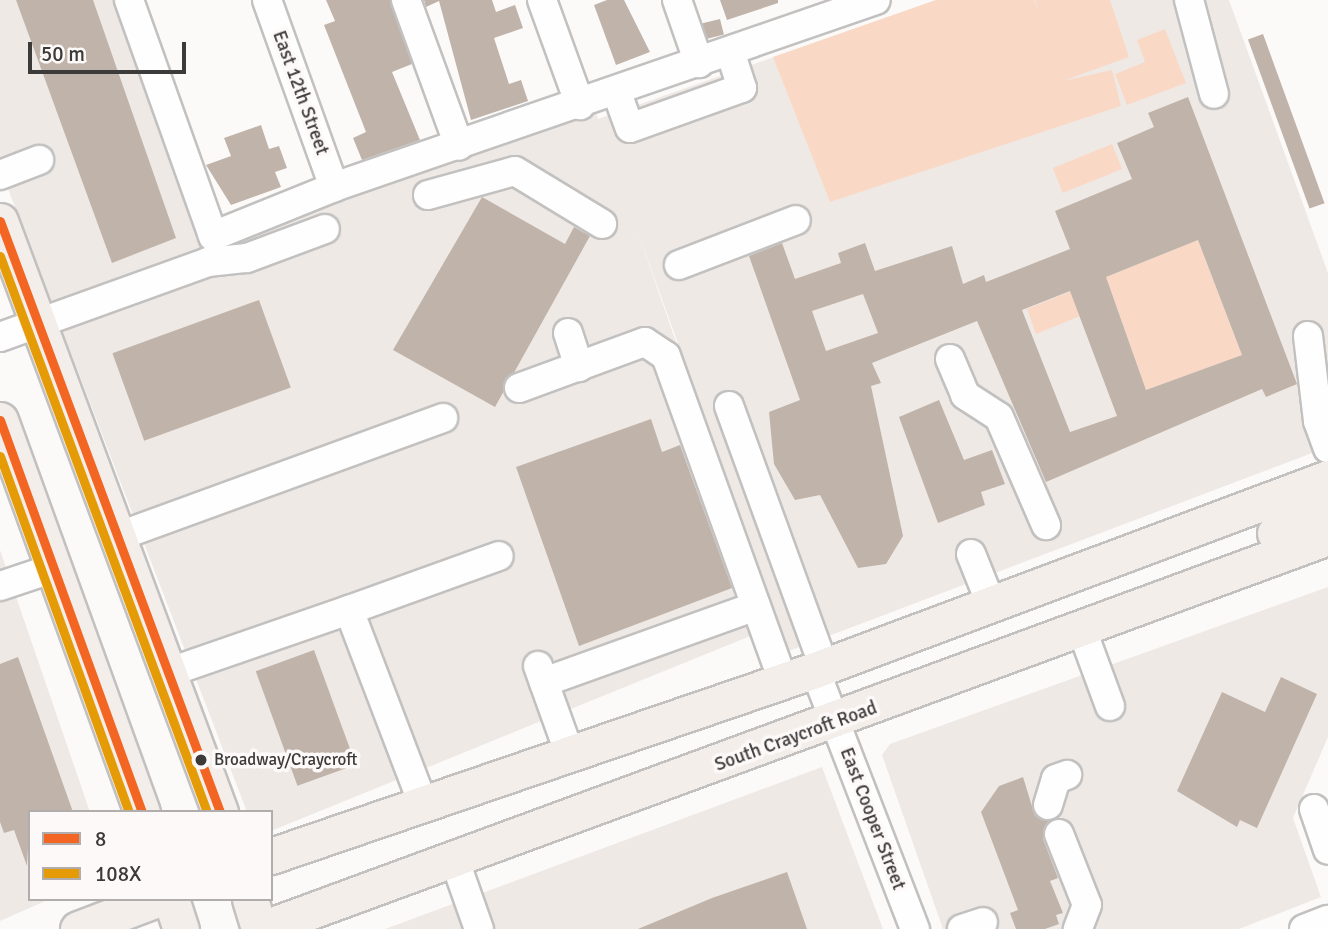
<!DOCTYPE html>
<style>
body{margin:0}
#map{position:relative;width:1328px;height:929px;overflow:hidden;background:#fcfaf9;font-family:Signika,sans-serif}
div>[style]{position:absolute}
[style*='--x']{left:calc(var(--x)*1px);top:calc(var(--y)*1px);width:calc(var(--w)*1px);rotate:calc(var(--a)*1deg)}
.built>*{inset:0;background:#efe9e5}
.green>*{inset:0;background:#f9d9c6;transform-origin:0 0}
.building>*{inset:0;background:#c0b3aa;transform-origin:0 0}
.roads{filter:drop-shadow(2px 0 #c2c1c0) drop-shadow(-2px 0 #c2c1c0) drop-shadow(0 2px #c2c1c0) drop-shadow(0 -2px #c2c1c0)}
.minor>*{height:28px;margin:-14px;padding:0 14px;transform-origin:14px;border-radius:14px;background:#fffefe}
.major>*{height:35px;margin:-17.5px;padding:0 17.5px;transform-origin:17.5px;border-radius:17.5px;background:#f4eeeb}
.bus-1>*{height:9px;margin:-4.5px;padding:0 4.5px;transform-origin:4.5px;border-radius:4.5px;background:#f26522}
.bus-2>*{height:9px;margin:-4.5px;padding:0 4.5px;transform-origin:4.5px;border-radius:4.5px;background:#e49b06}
.dots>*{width:19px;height:19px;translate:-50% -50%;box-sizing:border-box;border:4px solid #fdf9f8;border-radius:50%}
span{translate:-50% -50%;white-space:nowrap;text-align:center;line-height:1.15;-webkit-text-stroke:7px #fdf9f8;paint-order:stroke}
.bus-label{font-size:17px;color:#3c3b3a}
.left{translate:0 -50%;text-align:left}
.street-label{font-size:19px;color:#3c3b3a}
.legend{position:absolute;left:28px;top:810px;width:245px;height:91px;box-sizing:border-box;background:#fdf9f8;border:2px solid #b0adac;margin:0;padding:9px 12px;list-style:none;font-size:21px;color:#3c3b3a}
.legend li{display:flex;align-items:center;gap:14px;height:35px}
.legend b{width:35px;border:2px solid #b0adac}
.scale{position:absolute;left:28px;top:42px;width:158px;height:32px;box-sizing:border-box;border:4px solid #3c3b3a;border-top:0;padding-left:9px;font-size:21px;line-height:24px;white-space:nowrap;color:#3c3b3a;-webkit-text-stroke:5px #fdf9f8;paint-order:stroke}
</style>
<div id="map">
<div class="built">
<i style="clip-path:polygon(0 0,123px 0,210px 247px,593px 101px,598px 119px,936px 0,1229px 0,1328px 273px,1328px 447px,789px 651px,637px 230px,775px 626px,271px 831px,271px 812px,247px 812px,0 168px)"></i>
<i style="clip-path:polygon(0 550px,90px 812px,30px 812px,30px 899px,50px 899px,0 921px)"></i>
<i style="clip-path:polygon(1328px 587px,1328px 737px,1293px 818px,1321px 897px,1239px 929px,943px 929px,882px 755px,890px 744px)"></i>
<i style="clip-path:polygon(822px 767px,883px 929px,385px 929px)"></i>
</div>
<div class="green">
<i style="clip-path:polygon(936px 0,1034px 0,1038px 10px,1035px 0,1110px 0,1129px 57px,1063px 81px,1112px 70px,1121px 106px,830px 202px,773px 57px)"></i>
<i style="clip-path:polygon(1165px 29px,1186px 83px,1127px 105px,1115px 74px,1145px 62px,1137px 40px)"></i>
<i style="left:1112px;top:144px;width:27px;height:64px;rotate:68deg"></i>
<i style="clip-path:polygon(1198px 240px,1242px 355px,1146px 390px,1115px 302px,1036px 334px,1027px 309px)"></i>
</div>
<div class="building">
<i style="clip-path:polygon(16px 0,93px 0,176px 238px,112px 263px)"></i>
<i style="clip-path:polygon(326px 0,390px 0,412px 64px,392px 72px,420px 140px,362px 160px,353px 138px,366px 132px,324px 25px,335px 21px)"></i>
<i style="clip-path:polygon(424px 0,492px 0,496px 12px,515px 5px,523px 28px,494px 38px,509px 84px,521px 80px,528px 101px,471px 120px,439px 1px,426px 7px)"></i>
<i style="clip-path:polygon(607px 0,624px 0,650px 52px,616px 65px,594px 5px)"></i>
<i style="clip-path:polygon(720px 0,778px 0,778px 3px,727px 20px)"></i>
<i style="left:720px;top:19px;width:16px;height:18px;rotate:76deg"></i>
<i style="left:1263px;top:34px;width:180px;height:16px;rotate:70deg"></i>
<i style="clip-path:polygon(evenodd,1188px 97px,1297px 384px,1266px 397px,1262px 389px,1046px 482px,977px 321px,872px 363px,881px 383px,871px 386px,903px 536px,886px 564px,858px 568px,820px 495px,795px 500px,774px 464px,769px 412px,800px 400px,749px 256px,782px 243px,795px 279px,841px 263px,838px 253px,865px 243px,875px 271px,952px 246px,963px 284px,984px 275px,986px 282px,1070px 249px,1055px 211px,1132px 179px,1117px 143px,1154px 127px,1148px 113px,1188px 97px,1198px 240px,1242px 355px,1146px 390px,1106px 277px,1198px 240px,1188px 97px,1070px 291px,1117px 416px,1070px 432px,1022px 310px,1070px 291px,1188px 97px,863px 294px,878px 333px,826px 351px,812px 311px,863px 294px)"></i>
<i style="clip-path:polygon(261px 125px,269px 149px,279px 146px,287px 168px,275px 172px,281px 187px,231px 205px,206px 165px,231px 156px,224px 138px)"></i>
<i style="clip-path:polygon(482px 197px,565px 244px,574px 227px,590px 236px,495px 407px,393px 350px)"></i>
<i style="left:259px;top:300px;width:93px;height:156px;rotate:70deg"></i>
<i style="clip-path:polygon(939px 400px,964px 460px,992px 450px,1005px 484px,981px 492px,985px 505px,938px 523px,899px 417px)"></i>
<i style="clip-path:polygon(651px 419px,662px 452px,680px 445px,732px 588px,579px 646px,516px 467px)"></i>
<i style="left:314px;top:650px;width:122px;height:62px;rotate:70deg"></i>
<i style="clip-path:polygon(18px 657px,73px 812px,30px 812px,27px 866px,14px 830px,4px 833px,0 822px,0 664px)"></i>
<i style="clip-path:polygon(1281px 677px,1317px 694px,1257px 828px,1240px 820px,1237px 827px,1177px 791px,1222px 692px,1265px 712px)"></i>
<i style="clip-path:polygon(1023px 777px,1035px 816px,1049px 821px,1043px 839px,1058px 878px,1050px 881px,1063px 913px,1056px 915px,1059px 924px,1045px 929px,1016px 929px,1010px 913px,1018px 910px,981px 812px,999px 786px)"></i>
<i style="clip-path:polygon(787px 872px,807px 929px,638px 929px,712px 898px)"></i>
</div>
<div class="roads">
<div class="minor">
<i style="--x:129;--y:0;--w:251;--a:70.4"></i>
<i style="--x:213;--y:236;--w:131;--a:-22"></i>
<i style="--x:334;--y:187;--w:573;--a:-19.04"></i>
<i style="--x:267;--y:0;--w:199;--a:70.3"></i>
<i style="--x:406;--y:0;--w:155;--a:70"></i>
<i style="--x:542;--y:0;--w:112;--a:70.1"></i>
<i style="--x:677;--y:0;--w:67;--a:70.8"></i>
<i style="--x:1189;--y:0;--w:97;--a:75.1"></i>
<i style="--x:617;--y:93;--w:37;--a:70"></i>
<i style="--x:630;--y:128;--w:119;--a:-19.7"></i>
<i style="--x:742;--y:88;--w:38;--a:-108"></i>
<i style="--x:0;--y:175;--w:42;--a:-21"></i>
<i style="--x:428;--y:195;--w:90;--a:-15.4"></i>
<i style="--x:515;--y:171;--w:102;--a:31.3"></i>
<i style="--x:679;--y:265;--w:125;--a:-21"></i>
<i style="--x:568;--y:333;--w:36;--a:72"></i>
<i style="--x:1308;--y:336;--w:86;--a:83.3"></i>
<i style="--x:1318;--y:421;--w:29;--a:70"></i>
<i style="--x:0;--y:337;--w:221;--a:-19.8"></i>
<i style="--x:208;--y:262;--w:39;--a:-6"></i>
<i style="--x:247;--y:258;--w:83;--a:-20.4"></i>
<i style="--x:950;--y:359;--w:39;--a:67"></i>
<i style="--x:965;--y:395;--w:40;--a:32.9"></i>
<i style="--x:999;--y:417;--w:118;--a:66.5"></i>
<i style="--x:519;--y:388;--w:134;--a:-20.1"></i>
<i style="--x:645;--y:342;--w:25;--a:34"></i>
<i style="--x:666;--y:356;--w:345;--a:70.2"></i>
<i style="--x:729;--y:406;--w:278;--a:70"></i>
<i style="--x:119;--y:536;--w:345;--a:-20"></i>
<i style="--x:971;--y:554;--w:54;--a:68.2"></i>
<i style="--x:0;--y:586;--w:57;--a:-18.4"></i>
<i style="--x:349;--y:610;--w:159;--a:-19.8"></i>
<i style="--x:1082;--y:630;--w:81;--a:69.8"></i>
<i style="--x:538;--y:666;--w:91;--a:70.2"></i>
<i style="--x:815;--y:670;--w:278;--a:68.9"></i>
<i style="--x:170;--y:672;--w:189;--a:-19.1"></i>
<i style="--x:349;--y:610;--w:204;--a:69.1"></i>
<i style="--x:544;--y:682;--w:225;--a:-19.7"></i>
<i style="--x:1048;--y:805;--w:27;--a:-73"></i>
<i style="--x:1056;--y:779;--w:12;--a:-20"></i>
<i style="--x:1314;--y:809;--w:43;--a:71.1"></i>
<i style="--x:1059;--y:834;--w:76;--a:68.5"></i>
<i style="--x:1087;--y:905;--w:26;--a:111"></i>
<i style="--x:455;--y:861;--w:72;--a:70.6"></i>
<i style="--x:962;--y:929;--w:22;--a:-18"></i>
<i style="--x:1304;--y:929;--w:26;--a:-21"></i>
</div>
<div class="major">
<i style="--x:0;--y:221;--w:631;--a:69.58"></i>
<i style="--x:0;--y:420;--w:417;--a:70.1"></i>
<i style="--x:1275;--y:533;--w:59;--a:-26.1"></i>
<i style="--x:271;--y:856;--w:575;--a:-18.88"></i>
<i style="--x:815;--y:670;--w:548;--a:-20.52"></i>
<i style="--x:171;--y:899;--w:32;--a:72"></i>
<i style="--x:250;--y:899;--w:31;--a:73"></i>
<i style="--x:78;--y:929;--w:85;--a:-20.8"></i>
<i style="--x:262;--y:929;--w:1136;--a:-20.19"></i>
</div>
</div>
<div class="bus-1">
<i style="--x:0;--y:221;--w:631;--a:69.58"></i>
<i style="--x:0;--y:420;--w:417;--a:70.1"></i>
</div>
<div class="bus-2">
<i style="--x:0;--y:256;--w:593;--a:69.58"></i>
<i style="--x:0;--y:456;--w:379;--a:70.1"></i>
</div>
<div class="dots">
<i style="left:201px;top:760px;background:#3c3b3a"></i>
</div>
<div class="bus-label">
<span class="left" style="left:214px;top:760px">Broadway/Craycroft</span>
</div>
<div class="street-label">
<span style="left:300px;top:93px;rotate:70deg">East 12th Street</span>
<span style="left:796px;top:737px;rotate:-20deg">South Craycroft Road</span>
<span style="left:872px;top:819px;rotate:69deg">East Cooper Street</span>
</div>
<ul class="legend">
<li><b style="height:9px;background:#f26522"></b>8</li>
<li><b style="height:9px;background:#e49b06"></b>108X</li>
</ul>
<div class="scale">50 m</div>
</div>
